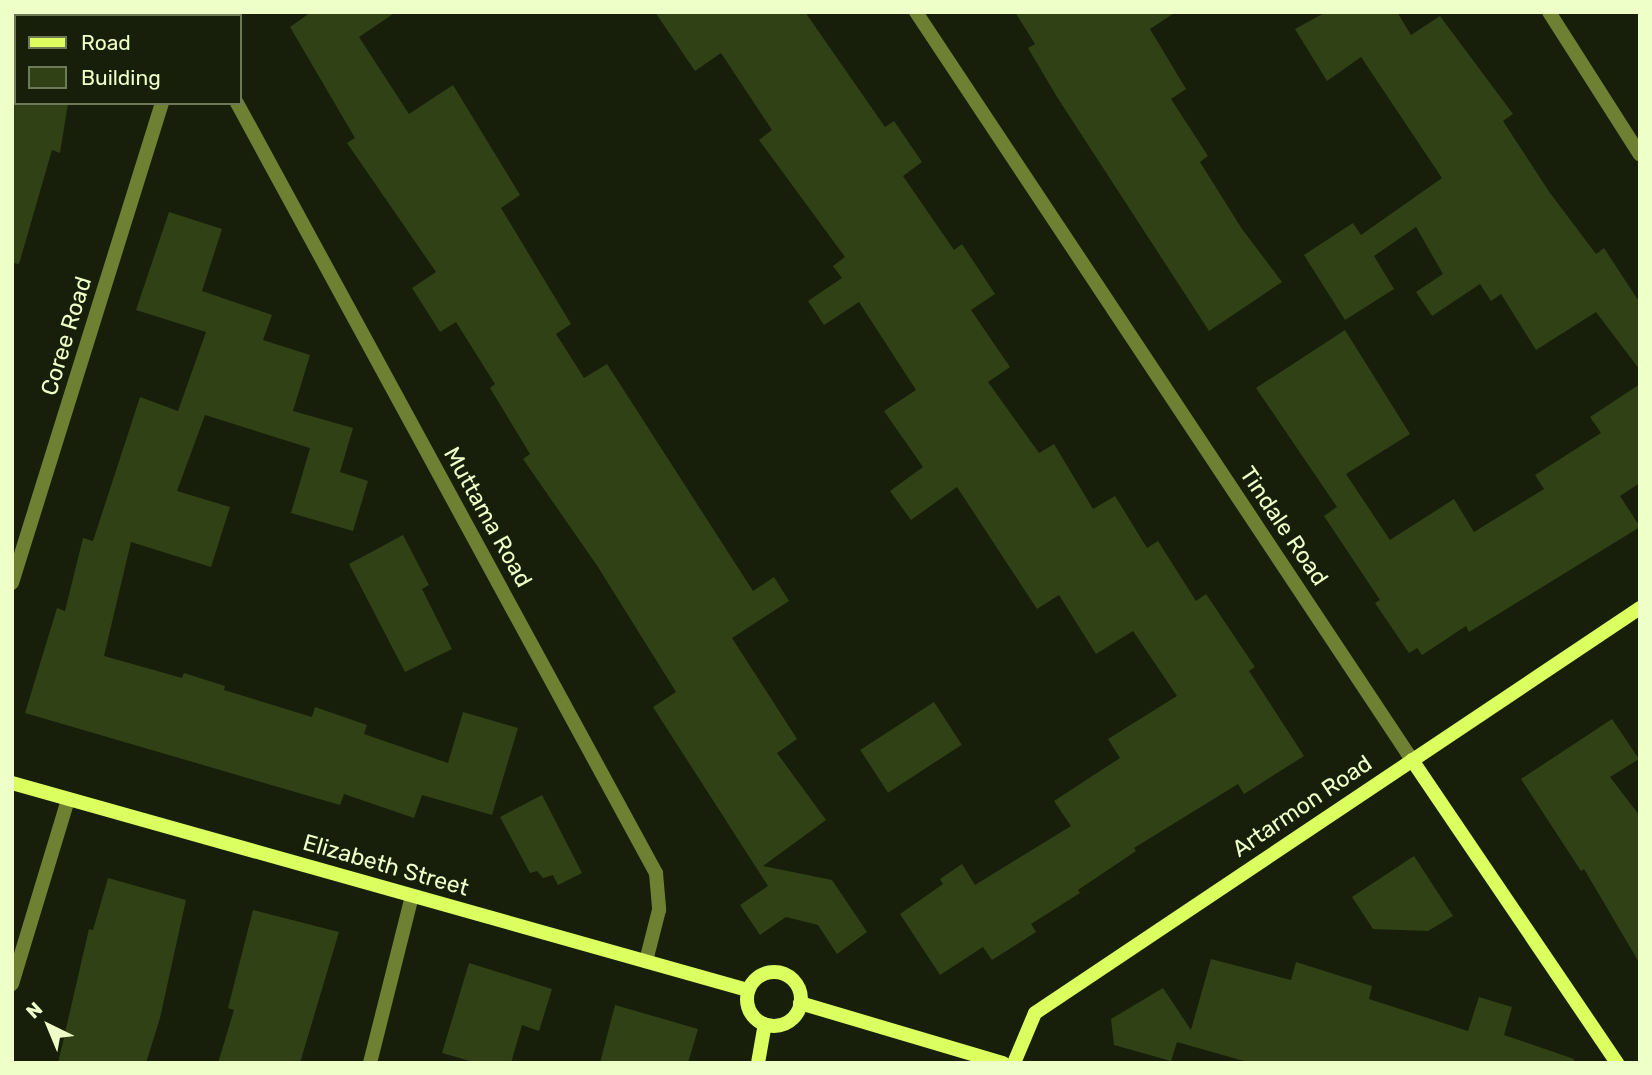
<!DOCTYPE html>
<style>
body{margin:0}
#map{position:relative;width:1652px;height:1075px;overflow:hidden;background:#171f0b;font-family:Rubik,sans-serif}
div>[style]{position:absolute}
[style*='--x']{left:calc(var(--x)*1px);top:calc(var(--y)*1px);width:calc(var(--w)*1px);rotate:calc(var(--a)*1deg)}
.building>*{inset:0;background:#2f4115;transform-origin:0 0}
.street>*{height:14px;margin:-7px;padding:0 7px;transform-origin:7px;border-radius:7px;background:#6e8132}
.secondary>*{height:14px;margin:-7px;padding:0 7px;transform-origin:7px;border-radius:7px;background:#daff5f}
.secondary>.ring{margin:-7px;padding:0;box-sizing:content-box;background:none;border:14px solid #daff5f;border-radius:50%}
span{translate:-50% -50%;white-space:nowrap;text-align:center;line-height:1.15;-webkit-text-stroke:6px #171f0b;paint-order:stroke}
.street-label{font-size:23px;color:#eeffc8}
.frame{position:absolute;inset:0;border:14px solid #eeffc8;pointer-events:none}
.legend{position:absolute;left:14px;top:14px;width:228px;height:91px;box-sizing:border-box;background:#171f0b;border:2px solid #6d7957;margin:0;padding:9px 12px;list-style:none;font-size:21px;color:#eeffc8}
.legend li{display:flex;align-items:center;gap:14px;height:35px}
.legend b{width:35px;border:2px solid #6d7957}
.north{position:absolute;left:14px;top:991px;width:70px;height:70px;-webkit-text-stroke:5px #171f0b;paint-order:stroke;rotate:317deg;font-size:19px;font-weight:700;line-height:28px;text-align:center;color:#eeffc8}
.north::after{content:'';display:block;margin:auto;width:24px;height:32px;background:#eeffc8;clip-path:polygon(50% 0,100% 100%,50% 72%,0 100%)}
</style>
<div id="map">
<div class="building">
<i style="clip-path:polygon(311px 12px,396px 12px,359px 37px,409px 114px,453px 85px,520px 195px,501px 208px,571px 324px,556px 334px,584px 378px,607px 364px,753px 591px,774px 577px,789px 601px,732px 638px,797px 739px,777px 753px,826px 820px,763px 866px,832px 880px,867px 932px,837px 954px,818px 925px,786px 917px,760px 935px,740px 905px,768px 886px,653px 707px,676px 692px,598px 567px,523px 459px,530px 454px,490px 388px,495px 384px,456px 322px,440px 332px,412px 288px,436px 272px,347px 143px,355px 138px,290px 27px)"></i>
<i style="clip-path:polygon(655px 12px,805px 12px,885px 127px,894px 121px,922px 162px,903px 176px,954px 250px,962px 244px,995px 294px,971px 310px,1010px 367px,988px 382px,1039px 453px,1054px 444px,1093px 509px,1115px 496px,1147px 548px,1158px 541px,1196px 601px,1206px 594px,1255px 667px,1249px 671px,1304px 756px,1244px 794px,1238px 784px,1134px 848px,1136px 851px,1078px 890px,1080px 893px,1031px 924px,1036px 932px,992px 960px,983px 947px,940px 975px,900px 914px,943px 884px,940px 879px,962px 864px,975px 885px,1071px 826px,1054px 801px,1120px 758px,1108px 739px,1177px 696px,1133px 631px,1096px 654px,1059px 595px,1037px 609px,957px 487px,911px 520px,890px 491px,923px 467px,884px 411px,916px 390px,859px 302px,824px 325px,808px 301px,842px 278px,833px 266px,845px 257px,759px 140px,772px 130px,721px 53px,695px 71px)"></i>
<i style="clip-path:polygon(1015px 12px,1176px 12px,1150px 29px,1186px 89px,1171px 99px,1208px 156px,1200px 162px,1242px 229px,1282px 282px,1209px 331px,1057px 97px,1028px 48px,1035px 44px)"></i>
<i style="clip-path:polygon(1326px 12px,1397px 12px,1411px 35px,1440px 16px,1513px 114px,1503px 121px,1550px 193px,1596px 254px,1604px 248px,1640px 303px,1640px 370px,1596px 312px,1536px 350px,1501px 294px,1491px 301px,1480px 284px,1432px 316px,1416px 292px,1443px 274px,1416px 227px,1374px 256px,1394px 289px,1345px 320px,1304px 255px,1353px 223px,1361px 235px,1442px 178px,1361px 57px,1327px 81px,1295px 29px)"></i>
<i style="clip-path:polygon(12px 103px,68px 103px,60px 153px,52px 150px,19px 264px,12px 263px)"></i>
<i style="clip-path:polygon(169px 212px,222px 229px,202px 291px,272px 315px,263px 340px,310px 355px,293px 411px,353px 428px,340px 472px,368px 481px,353px 531px,291px 513px,310px 448px,205px 415px,177px 491px,230px 507px,211px 567px,131px 542px,104px 656px,182px 678px,184px 673px,225px 686px,224px 690px,312px 717px,315px 707px,367px 725px,364px 734px,448px 763px,463px 712px,518px 728px,492px 815px,422px 795px,414px 818px,344px 794px,340px 805px,25px 713px,57px 608px,65px 611px,83px 538px,93px 541px,140px 397px,178px 411px,206px 332px,136px 310px)"></i>
<i style="clip-path:polygon(1345px 330px,1410px 434px,1346px 474px,1390px 540px,1454px 499px,1474px 532px,1544px 489px,1535px 475px,1601px 433px,1590px 417px,1640px 384px,1640px 483px,1620px 496px,1640px 527px,1469px 632px,1466px 626px,1422px 655px,1417px 648px,1409px 653px,1375px 603px,1380px 600px,1324px 516px,1337px 507px,1256px 388px)"></i>
<i style="clip-path:polygon(403px 535px,429px 585px,422px 589px,452px 649px,405px 672px,349px 564px)"></i>
<i style="left:934px;top:702px;width:51px;height:88px;rotate:57deg"></i>
<i style="clip-path:polygon(1612px 719px,1639px 759px,1610px 777px,1640px 816px,1640px 964px,1584px 869px,1581px 871px,1521px 779px)"></i>
<i style="clip-path:polygon(542px 795px,582px 873px,558px 885px,553px 875px,543px 878px,537px 871px,530px 873px,500px 817px)"></i>
<i style="clip-path:polygon(1414px 856px,1453px 916px,1428px 931px,1373px 929px,1352px 897px)"></i>
<i style="clip-path:polygon(108px 878px,186px 900px,160px 1018px,146px 1063px,58px 1063px,89px 929px,93px 930px)"></i>
<i style="clip-path:polygon(253px 910px,339px 932px,300px 1063px,218px 1063px,234px 1010px,228px 1008px)"></i>
<i style="clip-path:polygon(1211px 959px,1291px 980px,1296px 962px,1372px 986px,1369px 999px,1468px 1031px,1479px 997px,1512px 1007px,1504px 1035px,1574px 1059px,1573px 1063px,1251px 1063px,1177px 1042px,1171px 1061px,1114px 1045px,1111px 1019px,1163px 988px,1191px 1030px)"></i>
<i style="clip-path:polygon(469px 963px,552px 989px,539px 1031px,522px 1025px,511px 1063px,477px 1063px,442px 1053px)"></i>
<i style="clip-path:polygon(615px 1005px,698px 1029px,688px 1063px,600px 1063px)"></i>
</div>
<div class="street">
<i style="--x:187;--y:12;--w:4;--a:63"></i>
<i style="--x:916;--y:12;--w:898;--a:56.45"></i>
<i style="--x:1549;--y:12;--w:169;--a:57.5"></i>
<i style="--x:237;--y:103;--w:877;--a:61.45"></i>
<i style="--x:656;--y:873;--w:37;--a:85"></i>
<i style="--x:659;--y:910;--w:53;--a:104.3"></i>
<i style="--x:12;--y:583;--w:503;--a:-72.65"></i>
<i style="--x:12;--y:984;--w:192;--a:-73.1"></i>
<i style="--x:370;--y:1063;--w:172;--a:-75.9"></i>
</div>
<div class="secondary">
<i style="--x:1412;--y:760;--w:366;--a:55.9"></i>
<i style="--x:12;--y:783;--w:765;--a:15.71"></i>
<i class="ring" style="left:747px;top:972px;width:40px;height:40px"></i>
<i style="--x:800;--y:1003;--w:212;--a:16.5"></i>
<i style="--x:758;--y:1063;--w:39;--a:-80"></i>
<i style="--x:1014;--y:1063;--w:54;--a:-67.2"></i>
<i style="--x:1035;--y:1013;--w:728;--a:-33.8"></i>
</div>
<div class="street-label">
<span style="left:66px;top:336px;rotate:-73deg">Coree Road</span>
<span style="left:488px;top:517px;rotate:61deg">Muttama Road</span>
<span style="left:1284px;top:526px;rotate:56deg">Tindale Road</span>
<span style="left:1302px;top:806px;rotate:-34deg">Artarmon Road</span>
<span style="left:386px;top:865px;rotate:16deg">Elizabeth Street</span>
</div>
<div class="frame"></div>
<ul class="legend">
<li><b style="height:9px;background:#daff5f"></b>Road</li>
<li><b style="height:19px;background:#2f4115"></b>Building</li>
</ul>
<div class="north">N</div>
</div>
